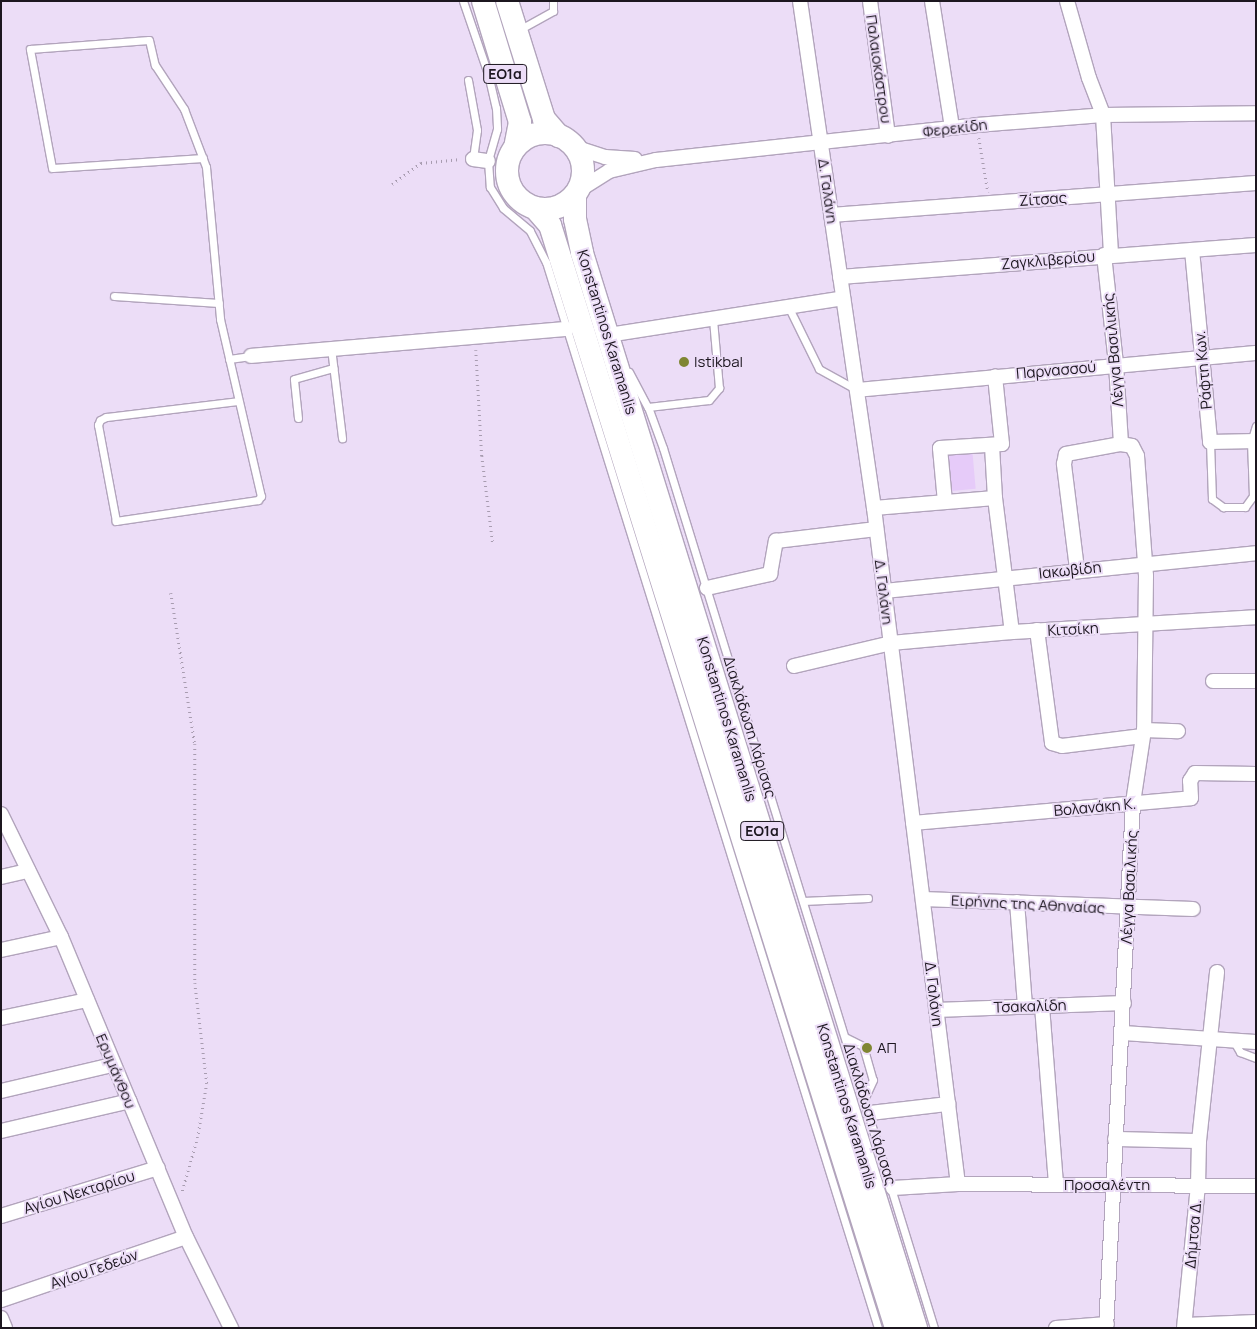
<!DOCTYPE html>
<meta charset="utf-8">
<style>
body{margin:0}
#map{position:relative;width:1257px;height:1329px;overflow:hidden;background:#ecddf7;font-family:Manrope,sans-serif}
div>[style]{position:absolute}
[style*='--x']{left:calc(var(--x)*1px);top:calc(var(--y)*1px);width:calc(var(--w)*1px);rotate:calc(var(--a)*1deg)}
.green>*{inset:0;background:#e6cbf9;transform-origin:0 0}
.path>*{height:2.5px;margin-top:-1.25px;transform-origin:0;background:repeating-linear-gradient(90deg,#a89cb0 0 1px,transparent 0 5px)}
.roads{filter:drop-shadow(1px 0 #b2a4bc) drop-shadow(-1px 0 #b2a4bc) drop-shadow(0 1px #b2a4bc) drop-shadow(0 -1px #b2a4bc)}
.lane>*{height:7px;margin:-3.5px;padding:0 3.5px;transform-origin:3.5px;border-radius:3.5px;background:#fff}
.street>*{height:14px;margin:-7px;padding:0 7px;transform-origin:7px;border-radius:7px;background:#fff}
.primary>*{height:22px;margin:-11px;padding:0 11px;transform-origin:11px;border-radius:11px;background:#fff}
.primary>.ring{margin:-11px;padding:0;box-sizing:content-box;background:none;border:22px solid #fff;border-radius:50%}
.dots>*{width:14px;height:14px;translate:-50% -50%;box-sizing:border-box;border:2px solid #ecddf7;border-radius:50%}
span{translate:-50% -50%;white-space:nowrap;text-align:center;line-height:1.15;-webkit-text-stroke:4px #ecddf7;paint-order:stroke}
.shield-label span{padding:1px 4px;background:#ecddf7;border:1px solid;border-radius:4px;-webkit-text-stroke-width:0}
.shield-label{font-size:14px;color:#1c161f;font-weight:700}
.street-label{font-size:15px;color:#1c161f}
.poi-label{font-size:15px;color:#1c161f}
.left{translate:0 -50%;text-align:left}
.frame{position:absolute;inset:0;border:2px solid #1c161f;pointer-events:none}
</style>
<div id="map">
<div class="green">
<i style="left:972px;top:447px;width:42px;height:38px;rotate:85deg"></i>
</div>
<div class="path">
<i style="--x:979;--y:138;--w:55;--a:80.5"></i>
<i style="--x:392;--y:184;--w:36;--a:-36"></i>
<i style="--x:421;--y:163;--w:40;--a:-5.7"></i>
<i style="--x:476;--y:350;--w:106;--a:86.8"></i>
<i style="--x:482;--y:456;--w:89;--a:82.9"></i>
<i style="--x:171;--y:593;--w:153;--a:81"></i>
<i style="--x:195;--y:744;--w:239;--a:90"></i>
<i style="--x:195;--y:983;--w:101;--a:83.2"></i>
<i style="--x:207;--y:1083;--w:55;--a:99.5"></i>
<i style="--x:198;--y:1137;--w:58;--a:105.9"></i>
</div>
<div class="roads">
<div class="lane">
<i style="--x:463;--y:1;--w:77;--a:71.1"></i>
<i style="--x:488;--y:74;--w:35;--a:77"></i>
<i style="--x:496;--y:108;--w:21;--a:87"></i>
<i style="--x:497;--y:129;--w:33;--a:106"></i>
<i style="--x:488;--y:161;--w:26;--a:86"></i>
<i style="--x:490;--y:187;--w:25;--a:58"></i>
<i style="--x:503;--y:208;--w:35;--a:40"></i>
<i style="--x:530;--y:231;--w:35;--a:63"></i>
<i style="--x:546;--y:262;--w:1117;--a:72.7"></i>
<i style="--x:526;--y:26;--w:31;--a:-29"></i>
<i style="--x:553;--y:11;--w:10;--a:-90"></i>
<i style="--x:468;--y:80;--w:51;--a:79.8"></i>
<i style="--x:477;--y:130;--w:29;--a:98"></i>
<i style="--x:203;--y:158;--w:151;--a:176.2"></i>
<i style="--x:52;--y:168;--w:121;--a:-100.5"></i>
<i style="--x:30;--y:49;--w:119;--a:-4.3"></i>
<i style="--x:149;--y:40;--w:26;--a:77"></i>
<i style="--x:155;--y:65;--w:53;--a:56.6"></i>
<i style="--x:184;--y:109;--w:62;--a:69.2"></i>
<i style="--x:206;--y:167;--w:153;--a:84.7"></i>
<i style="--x:220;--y:319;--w:182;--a:77"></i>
<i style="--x:261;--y:496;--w:5;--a:127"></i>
<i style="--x:258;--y:500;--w:144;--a:171.6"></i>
<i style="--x:116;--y:521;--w:98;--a:-100.6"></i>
<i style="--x:98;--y:425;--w:5;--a:-68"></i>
<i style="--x:100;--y:420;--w:7;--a:-27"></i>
<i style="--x:106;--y:417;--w:133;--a:-6.9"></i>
<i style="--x:114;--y:296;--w:105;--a:3.8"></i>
<i style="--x:788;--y:306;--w:70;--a:63.8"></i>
<i style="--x:819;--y:369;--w:43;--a:28.9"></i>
<i style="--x:331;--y:348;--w:91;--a:83"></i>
<i style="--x:229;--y:359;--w:22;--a:-8"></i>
<i style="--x:629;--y:372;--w:40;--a:62"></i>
<i style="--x:648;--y:407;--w:44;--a:69.9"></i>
<i style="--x:663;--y:448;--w:921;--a:72.88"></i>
<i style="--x:648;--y:407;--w:61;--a:-6.5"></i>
<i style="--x:709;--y:400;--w:16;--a:-50"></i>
<i style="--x:719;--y:388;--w:69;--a:-95"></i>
<i style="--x:298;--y:418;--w:39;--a:-96"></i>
<i style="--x:294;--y:379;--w:41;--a:-15.8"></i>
<i style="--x:1210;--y:442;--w:57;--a:88"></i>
<i style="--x:1212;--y:499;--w:14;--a:36"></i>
<i style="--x:1223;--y:507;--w:22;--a:0"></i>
<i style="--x:1245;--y:507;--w:14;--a:-54"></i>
<i style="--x:1253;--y:496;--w:54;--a:-92.1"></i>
<i style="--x:1251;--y:442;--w:17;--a:-73"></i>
<i style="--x:803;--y:901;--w:65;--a:-2.6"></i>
<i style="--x:847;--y:1038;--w:18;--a:27"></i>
<i style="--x:863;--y:1046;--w:35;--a:74"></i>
<i style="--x:873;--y:1080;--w:19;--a:115"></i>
<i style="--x:1233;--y:1040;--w:14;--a:60"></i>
<i style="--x:1240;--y:1052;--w:17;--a:21"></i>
</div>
<div class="street">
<i style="--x:800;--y:1;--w:512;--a:81.7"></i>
<i style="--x:874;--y:508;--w:681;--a:82.92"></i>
<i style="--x:870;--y:1;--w:136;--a:82.4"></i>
<i style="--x:932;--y:1;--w:128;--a:81"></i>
<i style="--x:1067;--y:1;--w:80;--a:74.1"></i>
<i style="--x:1089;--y:78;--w:40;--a:69"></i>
<i style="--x:1103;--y:115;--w:140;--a:86.7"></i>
<i style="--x:574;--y:147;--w:33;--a:18"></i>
<i style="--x:605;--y:157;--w:30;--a:4"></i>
<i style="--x:473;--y:159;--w:15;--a:8"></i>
<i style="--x:579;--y:190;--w:36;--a:-32"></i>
<i style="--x:609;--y:171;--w:48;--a:-13.2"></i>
<i style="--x:656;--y:160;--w:323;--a:-6.2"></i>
<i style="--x:977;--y:125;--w:126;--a:-4.5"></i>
<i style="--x:1103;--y:115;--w:153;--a:-0.7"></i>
<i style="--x:831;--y:215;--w:426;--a:-4.3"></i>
<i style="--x:1192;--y:250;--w:193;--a:84.6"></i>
<i style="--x:1210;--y:442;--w:46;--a:-1.2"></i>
<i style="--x:1104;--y:255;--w:110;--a:83.7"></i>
<i style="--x:1116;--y:364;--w:80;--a:86.4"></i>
<i style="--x:840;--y:277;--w:417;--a:-4.4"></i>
<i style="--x:608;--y:335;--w:238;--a:-8.9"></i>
<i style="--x:251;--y:356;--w:317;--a:-4.9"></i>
<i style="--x:857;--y:390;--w:401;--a:-5.3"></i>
<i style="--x:992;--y:446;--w:52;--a:86.7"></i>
<i style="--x:995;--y:498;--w:135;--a:82.8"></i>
<i style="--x:945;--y:502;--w:54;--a:-95.3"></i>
<i style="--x:940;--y:448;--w:62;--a:-3.7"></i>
<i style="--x:1002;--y:444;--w:68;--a:-95.9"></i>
<i style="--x:874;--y:508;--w:121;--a:-4.7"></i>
<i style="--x:1077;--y:569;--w:106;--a:-97.1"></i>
<i style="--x:1064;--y:464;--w:10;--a:-79"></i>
<i style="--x:1066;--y:454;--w:56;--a:-10.3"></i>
<i style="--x:1121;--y:444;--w:11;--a:10"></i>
<i style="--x:1132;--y:446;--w:11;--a:63"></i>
<i style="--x:1137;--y:456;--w:120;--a:85.7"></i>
<i style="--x:1146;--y:576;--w:154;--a:90.7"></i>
<i style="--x:1144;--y:730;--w:74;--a:98.6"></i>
<i style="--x:1133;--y:803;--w:526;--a:92.94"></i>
<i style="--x:707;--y:588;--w:65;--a:-12.5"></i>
<i style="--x:770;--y:574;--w:34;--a:-80"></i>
<i style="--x:776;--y:541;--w:101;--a:-6.8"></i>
<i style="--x:884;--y:591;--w:374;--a:-5.8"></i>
<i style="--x:1037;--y:630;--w:114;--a:82.4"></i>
<i style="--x:1052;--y:743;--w:10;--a:17"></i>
<i style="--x:1062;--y:746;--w:81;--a:-7.1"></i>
<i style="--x:794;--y:666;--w:100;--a:-13.3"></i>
<i style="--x:891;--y:643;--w:121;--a:-5.2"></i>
<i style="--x:1012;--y:632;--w:244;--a:-3.5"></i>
<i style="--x:1213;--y:681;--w:43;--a:0"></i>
<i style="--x:1144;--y:730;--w:34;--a:2"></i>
<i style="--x:1;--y:814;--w:137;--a:64"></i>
<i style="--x:61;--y:937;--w:325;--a:67.4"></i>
<i style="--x:186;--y:1237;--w:102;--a:63.7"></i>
<i style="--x:913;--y:823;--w:279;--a:-5.1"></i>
<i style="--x:1191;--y:798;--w:17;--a:-93"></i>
<i style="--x:1190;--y:781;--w:9;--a:-58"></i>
<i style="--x:1195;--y:773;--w:61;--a:0.9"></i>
<i style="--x:1;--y:877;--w:28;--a:-13"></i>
<i style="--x:923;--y:899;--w:270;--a:2.1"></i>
<i style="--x:1017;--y:902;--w:104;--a:85.6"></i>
<i style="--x:1;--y:950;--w:61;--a:-12.2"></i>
<i style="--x:1042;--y:1006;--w:179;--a:85.5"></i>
<i style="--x:936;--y:1010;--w:188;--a:-2.1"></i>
<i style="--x:1;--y:1018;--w:88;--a:-11.8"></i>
<i style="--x:1123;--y:1033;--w:133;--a:3.9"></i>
<i style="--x:1;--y:1091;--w:114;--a:-13.2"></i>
<i style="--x:870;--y:1113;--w:79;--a:-6.6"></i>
<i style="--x:1;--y:1131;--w:132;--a:-13.1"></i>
<i style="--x:1115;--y:1139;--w:84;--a:1.4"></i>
<i style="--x:893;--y:1188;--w:65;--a:-3.5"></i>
<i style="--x:958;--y:1184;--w:298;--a:0.4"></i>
<i style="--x:1;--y:1216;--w:164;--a:-17"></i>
<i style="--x:1;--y:1300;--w:195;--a:-18.8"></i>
<i style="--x:1;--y:1318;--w:11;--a:68"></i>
<i style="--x:1185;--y:1325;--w:71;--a:-2.4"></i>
<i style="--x:1056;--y:1328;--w:51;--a:-4.5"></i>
<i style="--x:1184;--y:1328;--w:144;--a:-84.4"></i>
<i style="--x:1198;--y:1185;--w:44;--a:-88.7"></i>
<i style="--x:1199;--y:1141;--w:170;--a:-83.9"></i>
</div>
<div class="primary">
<i style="--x:483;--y:1;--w:127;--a:73"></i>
<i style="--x:520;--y:122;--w:25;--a:101"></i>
<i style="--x:507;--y:1;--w:124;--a:72.6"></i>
<i style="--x:544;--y:119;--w:23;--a:49"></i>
<i class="ring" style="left:507px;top:133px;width:54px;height:54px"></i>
<i style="--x:575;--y:195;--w:24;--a:90"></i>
<i style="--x:575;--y:219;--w:35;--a:78"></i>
<i style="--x:582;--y:253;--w:1126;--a:72.74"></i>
<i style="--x:535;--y:208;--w:23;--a:49"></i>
<i style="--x:550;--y:225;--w:1156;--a:72.58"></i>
</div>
</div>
<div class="dots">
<i style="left:684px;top:362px;background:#7f8632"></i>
<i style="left:867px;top:1048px;background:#7f8632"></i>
</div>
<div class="shield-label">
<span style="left:505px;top:74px">ΕΟ1α</span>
<span style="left:762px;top:831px">ΕΟ1α</span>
</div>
<div class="street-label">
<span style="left:879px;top:69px;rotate:82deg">Παλαιοκάστρου</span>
<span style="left:955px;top:128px;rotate:-7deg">Φερεκίδη</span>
<span style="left:828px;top:191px;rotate:82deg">Δ. Γαλάνη</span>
<span style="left:1043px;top:199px;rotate:-4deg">Ζίτσας</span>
<span style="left:1048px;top:260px;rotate:-5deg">Ζαγκλιβερίου</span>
<span style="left:607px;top:332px;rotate:73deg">Κonstantinos Karamanlis</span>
<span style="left:1113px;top:350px;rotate:-95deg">Λέγγα Βασιλικής</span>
<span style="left:1056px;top:370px;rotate:-5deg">Παρνασσού</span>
<span style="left:1203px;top:370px;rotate:-95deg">Ράφτη Κων.</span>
<span style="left:1070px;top:570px;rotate:-6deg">Ιακωβίδη</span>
<span style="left:884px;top:592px;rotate:83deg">Δ. Γαλάνη</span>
<span style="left:1073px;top:629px;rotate:-3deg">Κιτσίκη</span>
<span style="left:727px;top:719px;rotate:73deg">Κonstantinos Karamanlis</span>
<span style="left:750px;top:727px;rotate:73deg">Διακλάδωση Λάρισας</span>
<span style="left:1095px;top:807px;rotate:-5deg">Βολανάκη Κ.</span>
<span style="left:1129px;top:887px;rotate:-87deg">Λέγγα Βασιλικής</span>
<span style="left:1028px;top:904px;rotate:3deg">Ειρήνης της Αθηναίας</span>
<span style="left:934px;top:994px;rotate:83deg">Δ. Γαλάνη</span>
<span style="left:1030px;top:1006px;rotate:-2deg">Τσακαλίδη</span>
<span style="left:116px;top:1071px;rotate:67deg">Ερυμάνθου</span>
<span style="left:847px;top:1106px;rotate:73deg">Κonstantinos Karamanlis</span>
<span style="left:870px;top:1114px;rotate:73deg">Διακλάδωση Λάρισας</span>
<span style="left:1107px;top:1185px">Προσαλέντη</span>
<span style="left:79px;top:1192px;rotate:-17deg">Αγίου Νεκταρίου</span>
<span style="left:1193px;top:1234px;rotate:-85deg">Δήμτσα Δ.</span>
<span style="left:94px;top:1269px;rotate:-19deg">Αγίου Γεδεών</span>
</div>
<div class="poi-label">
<span class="left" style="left:694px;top:362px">Istikbal</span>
<span class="left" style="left:877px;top:1048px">ΑΠ</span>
</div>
<div class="frame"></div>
</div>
